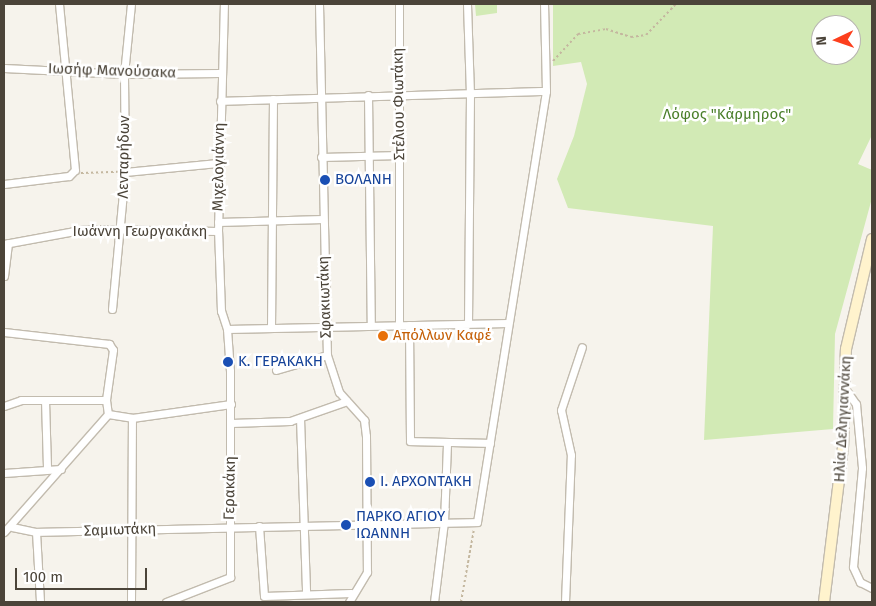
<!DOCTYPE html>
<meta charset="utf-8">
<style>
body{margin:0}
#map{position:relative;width:876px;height:606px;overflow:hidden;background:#f6f3ec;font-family:"Fira Sans",sans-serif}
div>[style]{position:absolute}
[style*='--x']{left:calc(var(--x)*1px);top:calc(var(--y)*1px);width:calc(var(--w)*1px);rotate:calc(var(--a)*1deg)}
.green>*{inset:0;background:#d2eab5}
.path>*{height:2px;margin-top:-1px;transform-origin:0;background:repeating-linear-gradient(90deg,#c4b79f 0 2.5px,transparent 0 5px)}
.roads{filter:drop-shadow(1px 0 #c2bbae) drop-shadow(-1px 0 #c2bbae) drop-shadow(0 1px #c2bbae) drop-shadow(0 -1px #c2bbae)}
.street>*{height:7px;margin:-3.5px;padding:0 3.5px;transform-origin:3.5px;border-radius:3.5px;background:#fff}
.secondary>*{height:10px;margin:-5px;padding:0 5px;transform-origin:5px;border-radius:5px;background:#fff3cd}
.dots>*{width:14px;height:14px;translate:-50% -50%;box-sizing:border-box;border:2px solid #fff;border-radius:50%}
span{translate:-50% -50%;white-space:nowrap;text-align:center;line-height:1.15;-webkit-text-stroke:5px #fff;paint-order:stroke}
.street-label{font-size:15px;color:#4b4439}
.park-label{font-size:15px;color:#4a7f2a}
.transit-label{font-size:15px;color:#164399}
.left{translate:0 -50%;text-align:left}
.food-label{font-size:15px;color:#c56008}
.frame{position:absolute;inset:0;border:5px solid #4b4439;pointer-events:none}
.north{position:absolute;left:811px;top:15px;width:50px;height:50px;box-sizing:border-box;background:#fff;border:1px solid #b7b4b0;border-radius:50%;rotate:267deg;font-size:14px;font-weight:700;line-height:20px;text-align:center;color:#4b4439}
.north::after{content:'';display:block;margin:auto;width:18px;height:22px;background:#fc3f1d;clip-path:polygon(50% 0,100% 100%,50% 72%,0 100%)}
.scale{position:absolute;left:15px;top:568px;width:132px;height:22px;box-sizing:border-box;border:2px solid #4b4439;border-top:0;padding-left:6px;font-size:15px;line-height:18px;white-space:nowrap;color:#4b4439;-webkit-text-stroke:4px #fff;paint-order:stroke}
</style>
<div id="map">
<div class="green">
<i style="clip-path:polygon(475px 4px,497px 4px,497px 13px,476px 16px)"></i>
<i style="clip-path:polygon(evenodd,553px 4px,872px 4px,872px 135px,858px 164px,872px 170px,872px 198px,835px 334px,833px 429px,704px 440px,713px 226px,568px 208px,557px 179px,574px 136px,587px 84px,581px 62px,553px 66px,553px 4px,821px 25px,851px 25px,851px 55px,821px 55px,821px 25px)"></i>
</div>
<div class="path">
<i style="--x:553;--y:61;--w:37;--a:-47"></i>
<i style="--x:578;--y:34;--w:28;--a:-10"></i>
<i style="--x:606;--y:29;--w:26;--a:18"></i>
<i style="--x:631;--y:37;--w:15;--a:-8"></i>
<i style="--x:646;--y:35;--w:43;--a:-45.9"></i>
<i style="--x:81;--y:173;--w:37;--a:-2"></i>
<i style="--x:461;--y:602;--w:74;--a:-79.9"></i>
</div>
<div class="roads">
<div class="street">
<i style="--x:319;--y:4;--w:351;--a:88.7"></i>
<i style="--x:327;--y:355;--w:39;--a:72"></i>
<i style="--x:339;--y:392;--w:38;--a:48"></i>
<i style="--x:364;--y:420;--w:16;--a:83"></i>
<i style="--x:366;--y:436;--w:136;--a:89.6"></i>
<i style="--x:367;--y:572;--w:35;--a:121"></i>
<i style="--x:467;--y:4;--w:90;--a:88.1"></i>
<i style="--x:470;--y:94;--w:227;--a:90.5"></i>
<i style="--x:4;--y:68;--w:120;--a:2.9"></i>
<i style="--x:124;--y:74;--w:96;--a:-0.6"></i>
<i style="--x:368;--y:95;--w:230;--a:89.3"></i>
<i style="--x:220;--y:101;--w:326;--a:-1.8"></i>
<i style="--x:321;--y:157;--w:79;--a:-1.5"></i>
<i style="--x:125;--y:172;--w:93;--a:-5.5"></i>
<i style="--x:4;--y:184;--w:65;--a:-7"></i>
<i style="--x:69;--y:176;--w:8;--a:-45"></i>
<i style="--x:75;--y:170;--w:167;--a:-95.5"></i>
<i style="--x:218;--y:222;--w:105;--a:-1.6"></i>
<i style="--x:4;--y:244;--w:83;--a:-10.4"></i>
<i style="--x:86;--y:229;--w:132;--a:0.9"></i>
<i style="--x:4;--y:276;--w:33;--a:-83"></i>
<i style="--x:112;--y:309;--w:138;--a:-84.6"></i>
<i style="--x:125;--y:172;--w:98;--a:-90.6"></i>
<i style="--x:124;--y:74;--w:70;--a:-84.3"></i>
<i style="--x:399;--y:324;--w:320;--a:-90"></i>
<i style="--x:409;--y:325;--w:116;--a:89.5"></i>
<i style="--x:410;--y:441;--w:80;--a:1.4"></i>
<i style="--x:271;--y:328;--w:229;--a:-89.5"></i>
<i style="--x:227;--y:329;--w:281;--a:-1.2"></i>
<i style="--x:4;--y:332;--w:106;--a:6.5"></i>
<i style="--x:109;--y:344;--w:7;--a:56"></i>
<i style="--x:113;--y:350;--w:50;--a:98"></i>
<i style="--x:106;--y:400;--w:14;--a:82"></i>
<i style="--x:276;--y:370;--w:53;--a:-16.4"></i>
<i style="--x:844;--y:387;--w:21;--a:55"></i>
<i style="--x:856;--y:404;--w:64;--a:84.6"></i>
<i style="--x:862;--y:468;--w:99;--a:95.2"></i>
<i style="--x:853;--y:567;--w:17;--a:65"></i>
<i style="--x:860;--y:582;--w:13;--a:27"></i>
<i style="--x:45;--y:400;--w:68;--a:88.3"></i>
<i style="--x:4;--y:406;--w:18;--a:-19"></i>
<i style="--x:21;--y:400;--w:85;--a:0"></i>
<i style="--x:108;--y:414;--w:24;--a:9"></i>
<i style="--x:132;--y:418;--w:100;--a:-8"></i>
<i style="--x:300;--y:418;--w:176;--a:88"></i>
<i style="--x:231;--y:423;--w:59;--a:-1.9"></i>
<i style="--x:290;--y:421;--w:60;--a:-19.3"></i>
<i style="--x:4;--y:473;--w:57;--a:-4"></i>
<i style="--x:259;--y:526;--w:70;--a:85.9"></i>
<i style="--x:264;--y:596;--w:87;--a:-2"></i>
<i style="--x:12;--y:527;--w:25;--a:12"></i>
<i style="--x:36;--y:532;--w:441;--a:-1.3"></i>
<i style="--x:477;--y:522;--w:436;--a:-80.9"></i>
<i style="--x:546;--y:91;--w:87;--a:-91.3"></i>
<i style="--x:4;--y:532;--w:157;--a:-48.6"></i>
<i style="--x:36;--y:532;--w:70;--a:86.7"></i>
<i style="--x:131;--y:602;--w:184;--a:-89.7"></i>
<i style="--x:166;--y:602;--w:69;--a:-21.3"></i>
<i style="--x:230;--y:577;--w:206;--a:-90"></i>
<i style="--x:230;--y:371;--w:42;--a:-94.1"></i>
<i style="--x:227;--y:329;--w:19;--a:-108"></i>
<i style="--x:221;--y:311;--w:80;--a:-92.1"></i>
<i style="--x:218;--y:231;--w:227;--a:-88.5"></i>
<i style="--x:434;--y:602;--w:81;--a:-82.9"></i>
<i style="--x:444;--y:522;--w:78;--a:-87.8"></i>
<i style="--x:565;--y:602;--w:147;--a:-87.7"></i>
<i style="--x:571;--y:455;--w:46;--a:-102.5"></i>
<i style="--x:561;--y:410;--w:66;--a:-71.6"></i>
</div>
<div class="secondary">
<i style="--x:824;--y:602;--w:155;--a:-83"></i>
<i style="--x:843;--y:448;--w:99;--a:-88.3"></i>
<i style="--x:846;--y:349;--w:113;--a:-76.7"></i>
</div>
</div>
<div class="dots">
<i style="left:325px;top:180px;background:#1a4fb4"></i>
<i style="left:383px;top:336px;background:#e8710a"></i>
<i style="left:228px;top:362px;background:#1a4fb4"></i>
<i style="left:370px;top:482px;background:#1a4fb4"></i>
<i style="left:346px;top:525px;background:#1a4fb4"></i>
</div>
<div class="street-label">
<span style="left:112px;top:71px;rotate:2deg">Ιωσήφ Μανούσακα</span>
<span style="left:399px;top:104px;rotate:-91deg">Στέλιου Φιωτάκη</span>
<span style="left:124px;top:157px;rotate:-89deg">Λενταρήδων</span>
<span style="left:219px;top:167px;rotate:-89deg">Μιχελογιάννη</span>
<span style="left:140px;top:232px">Ιωάννη Γεωργακάκη</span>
<span style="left:325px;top:297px;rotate:-92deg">Σφακιωτάκη</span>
<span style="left:843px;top:419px;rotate:-87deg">Ηλία Δεληγιαννάκη</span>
<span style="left:230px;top:488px;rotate:-89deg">Γερακάκη</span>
<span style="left:120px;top:530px;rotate:-2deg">Σαμιωτάκη</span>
</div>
<div class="park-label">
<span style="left:727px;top:115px">Λόφος "Κάρμηρος"</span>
</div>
<div class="transit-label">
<span class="left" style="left:335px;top:180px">ΒΟΛΑΝΗ</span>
<span class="left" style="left:238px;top:362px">Κ. ΓΕΡΑΚΑΚΗ</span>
<span class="left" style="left:380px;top:482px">Ι. ΑΡΧΟΝΤΑΚΗ</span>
<span class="left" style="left:356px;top:525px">ΠΑΡΚΟ ΑΓΙΟΥ<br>ΙΩΑΝΝΗ</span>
</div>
<div class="food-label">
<span class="left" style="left:393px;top:336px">Απόλλων Καφέ</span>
</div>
<div class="frame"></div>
<div class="north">N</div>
<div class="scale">100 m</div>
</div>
